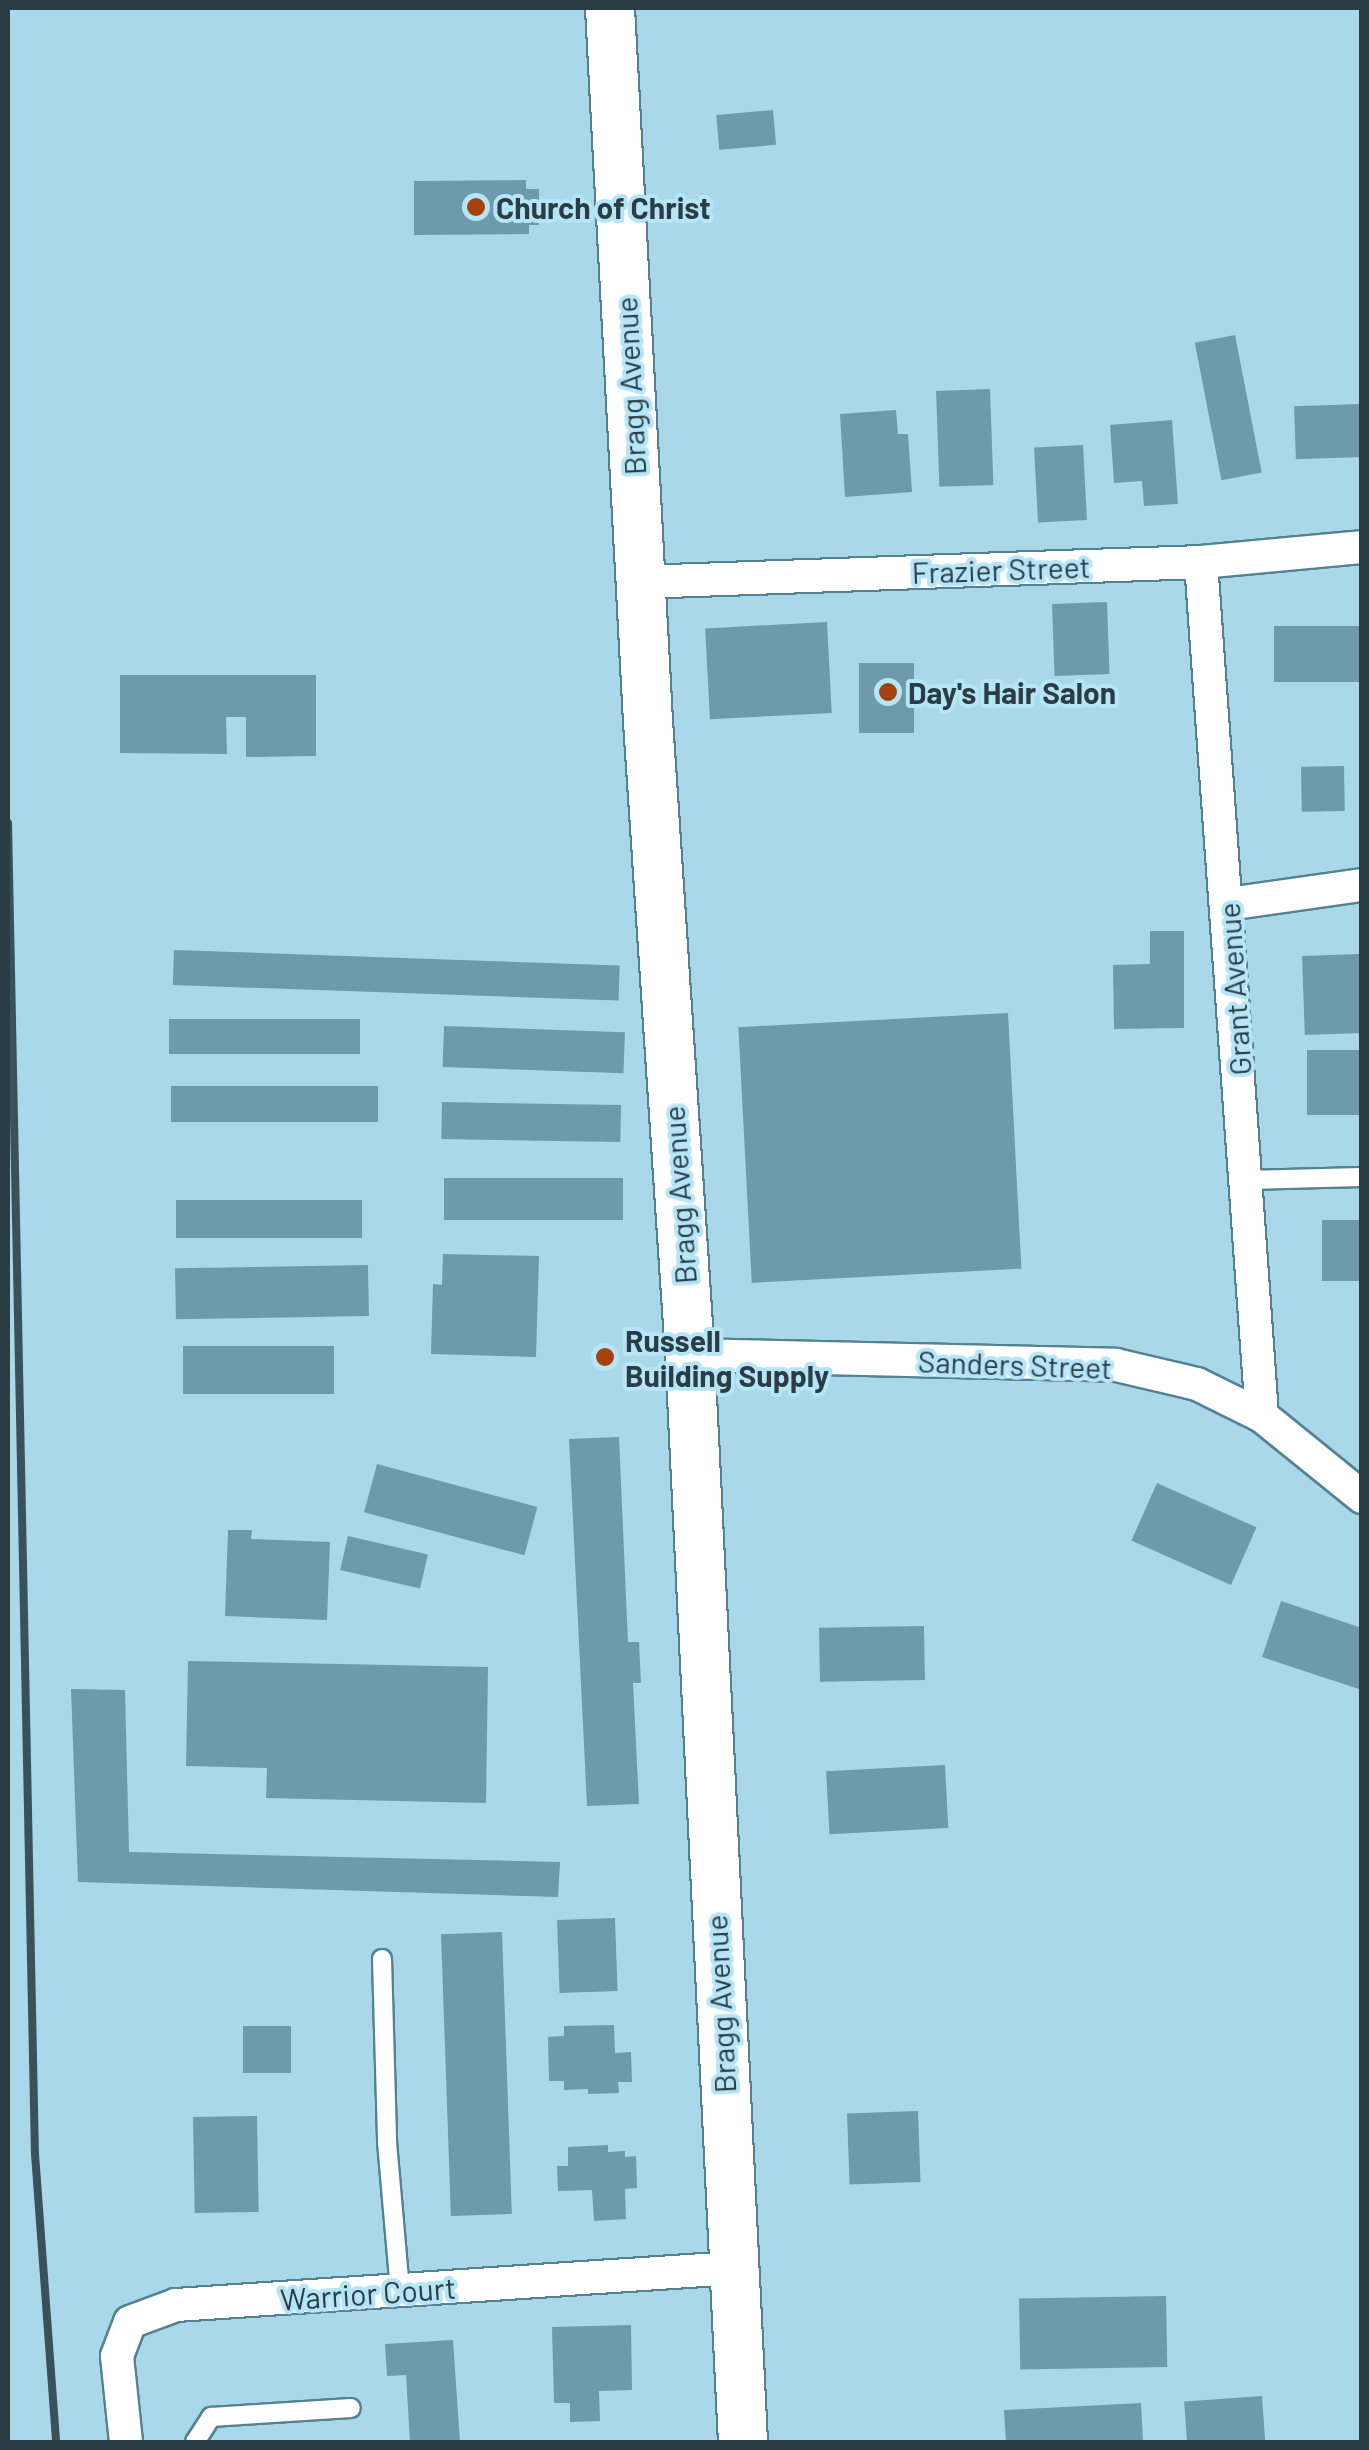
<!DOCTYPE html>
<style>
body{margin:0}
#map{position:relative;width:1369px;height:2450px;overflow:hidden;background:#a9d8ea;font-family:Barlow,sans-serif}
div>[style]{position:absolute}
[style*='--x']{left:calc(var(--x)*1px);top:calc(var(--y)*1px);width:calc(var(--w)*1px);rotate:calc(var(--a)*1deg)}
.building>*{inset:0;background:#6d9bac;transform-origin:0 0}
.roads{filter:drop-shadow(2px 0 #558293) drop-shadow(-2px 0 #558293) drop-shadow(0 2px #558293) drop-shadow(0 -2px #558293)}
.lane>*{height:18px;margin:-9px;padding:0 9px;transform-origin:9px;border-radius:9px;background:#fff}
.street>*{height:32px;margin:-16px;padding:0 16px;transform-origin:16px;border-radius:16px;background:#fff}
.secondary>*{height:48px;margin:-24px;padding:0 24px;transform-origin:24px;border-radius:24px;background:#fff}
.rail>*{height:8px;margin:-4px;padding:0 4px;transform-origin:4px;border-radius:4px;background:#3a5159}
.dots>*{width:28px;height:28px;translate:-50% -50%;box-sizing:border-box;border:5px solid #b5e5f7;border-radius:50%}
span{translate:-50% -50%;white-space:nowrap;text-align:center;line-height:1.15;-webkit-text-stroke:8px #b5e5f7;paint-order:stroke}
.poi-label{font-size:30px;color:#2a3d44;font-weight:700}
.left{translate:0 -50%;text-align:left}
.street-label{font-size:30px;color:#2a3d44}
.frame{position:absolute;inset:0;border:10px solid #2a3d44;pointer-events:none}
</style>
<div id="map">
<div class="building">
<i style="left:773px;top:110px;width:35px;height:57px;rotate:85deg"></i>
<i style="clip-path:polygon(526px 180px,526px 189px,539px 189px,539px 225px,529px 225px,529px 234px,414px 235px,414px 181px)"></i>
<i style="left:1235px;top:335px;width:140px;height:41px;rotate:79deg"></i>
<i style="left:990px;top:389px;width:96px;height:54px;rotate:88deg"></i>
<i style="left:1360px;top:404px;width:53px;height:66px;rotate:88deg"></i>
<i style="clip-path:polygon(896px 410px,898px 434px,908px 434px,912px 492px,845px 497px,840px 414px)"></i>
<i style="clip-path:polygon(1172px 420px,1178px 504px,1144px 506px,1142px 481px,1114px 483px,1110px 425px)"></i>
<i style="left:1083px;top:445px;width:75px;height:49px;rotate:87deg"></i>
<i style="left:1107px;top:602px;width:72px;height:55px;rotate:88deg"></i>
<i style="left:827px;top:622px;width:91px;height:122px;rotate:87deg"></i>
<i style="left:1362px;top:626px;width:56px;height:88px;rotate:90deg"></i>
<i style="left:859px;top:663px;width:55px;height:70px"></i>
<i style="clip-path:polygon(120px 675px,316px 675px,316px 756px,246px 757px,246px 717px,226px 717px,227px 754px,120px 753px)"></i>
<i style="left:1344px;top:766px;width:45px;height:43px;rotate:89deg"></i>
<i style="clip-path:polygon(1150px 931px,1184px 931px,1184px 1028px,1114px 1029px,1113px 965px,1150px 964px)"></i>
<i style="left:174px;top:950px;width:446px;height:35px;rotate:2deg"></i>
<i style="left:1359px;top:954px;width:79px;height:57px;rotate:88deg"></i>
<i style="left:1008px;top:1013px;width:256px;height:270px;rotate:87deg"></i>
<i style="left:169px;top:1019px;width:191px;height:35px"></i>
<i style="left:444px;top:1026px;width:181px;height:41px;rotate:2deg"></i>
<i style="left:1362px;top:1050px;width:65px;height:55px;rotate:90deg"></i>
<i style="left:378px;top:1086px;width:36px;height:207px;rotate:90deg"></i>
<i style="left:442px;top:1102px;width:179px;height:37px;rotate:1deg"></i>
<i style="left:444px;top:1178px;width:179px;height:42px"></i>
<i style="left:176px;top:1200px;width:186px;height:38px"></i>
<i style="left:1362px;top:1220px;width:61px;height:40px;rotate:90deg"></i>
<i style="clip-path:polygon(443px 1254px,539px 1256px,536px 1357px,431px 1354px,433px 1284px,442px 1285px)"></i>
<i style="left:368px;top:1265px;width:51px;height:193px;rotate:89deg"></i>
<i style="left:334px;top:1346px;width:48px;height:151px;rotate:90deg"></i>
<i style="clip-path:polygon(619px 1437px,628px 1642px,639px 1642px,641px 1683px,633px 1683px,639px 1804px,587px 1806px,569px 1439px)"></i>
<i style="left:377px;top:1464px;width:166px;height:50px;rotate:15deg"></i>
<i style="left:1157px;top:1483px;width:109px;height:63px;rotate:24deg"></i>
<i style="clip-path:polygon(228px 1530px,252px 1530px,251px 1539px,330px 1542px,327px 1620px,225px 1616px)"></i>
<i style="left:348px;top:1536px;width:82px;height:35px;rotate:13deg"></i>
<i style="clip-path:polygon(1281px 1601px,1362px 1628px,1362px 1690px,1262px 1657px)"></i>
<i style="left:924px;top:1626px;width:54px;height:105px;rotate:89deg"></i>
<i style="clip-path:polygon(188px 1661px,488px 1667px,486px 1803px,266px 1798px,267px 1768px,186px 1766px)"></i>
<i style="clip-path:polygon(71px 1689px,125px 1690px,129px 1852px,560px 1862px,558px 1897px,78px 1882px)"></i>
<i style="left:945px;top:1765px;width:63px;height:119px;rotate:87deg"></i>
<i style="left:615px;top:1918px;width:73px;height:58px;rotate:88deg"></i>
<i style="left:502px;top:1932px;width:282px;height:61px;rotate:88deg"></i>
<i style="clip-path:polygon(614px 2025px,615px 2053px,631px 2052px,632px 2082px,618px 2082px,619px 2093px,588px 2094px,588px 2089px,564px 2090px,564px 2081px,549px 2081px,548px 2037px,564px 2036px,564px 2026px)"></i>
<i style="left:243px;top:2026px;width:48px;height:47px"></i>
<i style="left:918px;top:2111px;width:71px;height:71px;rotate:88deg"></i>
<i style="left:257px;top:2116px;width:96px;height:64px;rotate:89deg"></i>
<i style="clip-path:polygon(608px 2145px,608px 2152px,625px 2151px,625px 2157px,636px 2156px,637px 2188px,625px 2189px,626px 2219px,594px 2221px,592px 2190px,558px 2191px,557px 2166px,568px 2166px,568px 2147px)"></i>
<i style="left:1166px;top:2296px;width:71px;height:147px;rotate:89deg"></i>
<i style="clip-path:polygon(631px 2325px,632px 2390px,599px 2391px,600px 2421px,570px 2422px,570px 2403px,554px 2403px,552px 2327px)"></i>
<i style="clip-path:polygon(453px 2340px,460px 2442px,410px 2442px,406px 2375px,387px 2376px,385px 2344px)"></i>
<i style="left:1262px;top:2396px;width:46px;height:78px;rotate:86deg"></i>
<i style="clip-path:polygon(1141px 2403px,1143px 2442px,1006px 2442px,1004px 2410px)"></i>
</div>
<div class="roads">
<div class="lane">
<i style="--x:1246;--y:1180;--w:116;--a:-1.5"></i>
<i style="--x:382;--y:1959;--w:183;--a:88.4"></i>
<i style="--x:387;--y:2142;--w:149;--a:85"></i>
<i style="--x:195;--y:2442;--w:30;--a:-57"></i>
<i style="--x:211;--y:2417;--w:140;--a:-3.7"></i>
</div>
<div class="street">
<i style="--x:1201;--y:562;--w:856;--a:85.91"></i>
<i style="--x:640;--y:582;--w:561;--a:-2.04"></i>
<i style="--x:1201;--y:562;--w:162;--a:-5.3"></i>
<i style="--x:1228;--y:904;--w:135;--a:-8.1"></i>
<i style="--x:690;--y:1355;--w:426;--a:1.3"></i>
<i style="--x:1116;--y:1365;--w:83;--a:13.2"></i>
<i style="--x:1197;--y:1384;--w:72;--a:26.2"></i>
<i style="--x:1262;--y:1416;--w:129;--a:39"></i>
<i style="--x:126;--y:2442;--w:86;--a:-96"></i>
<i style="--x:117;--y:2356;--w:36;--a:-69"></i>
<i style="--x:130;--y:2322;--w:49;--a:-20.3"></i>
<i style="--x:176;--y:2305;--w:558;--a:-3.8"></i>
</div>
<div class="secondary">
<i style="--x:610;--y:8;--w:714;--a:86.95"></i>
<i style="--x:648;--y:721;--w:635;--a:86.21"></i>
<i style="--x:690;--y:1355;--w:1088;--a:87.21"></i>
</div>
</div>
<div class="rail">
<i style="--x:8;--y:823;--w:1331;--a:88.84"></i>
<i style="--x:35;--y:2154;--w:289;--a:85.8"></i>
</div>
<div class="dots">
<i style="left:476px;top:207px;background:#a5410a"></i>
<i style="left:888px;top:692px;background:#a5410a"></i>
<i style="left:605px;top:1357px;background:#a5410a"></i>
</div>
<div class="poi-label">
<span class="left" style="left:496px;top:207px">Church of Christ</span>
<span class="left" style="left:908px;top:692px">Day's Hair Salon</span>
<span class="left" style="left:625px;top:1357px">Russell<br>Building Supply</span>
</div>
<div class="street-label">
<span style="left:630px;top:386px;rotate:-93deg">Bragg Avenue</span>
<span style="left:1001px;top:569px;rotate:-2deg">Frazier Street</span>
<span style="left:1234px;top:989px;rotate:-94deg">Grant Avenue</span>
<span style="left:679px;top:1195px;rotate:-94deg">Bragg Avenue</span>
<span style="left:1015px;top:1364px;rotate:2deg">Sanders Street</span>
<span style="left:720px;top:2004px;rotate:-93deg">Bragg Avenue</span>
<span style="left:368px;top:2293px;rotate:-4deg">Warrior Court</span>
</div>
<div class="frame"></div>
</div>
